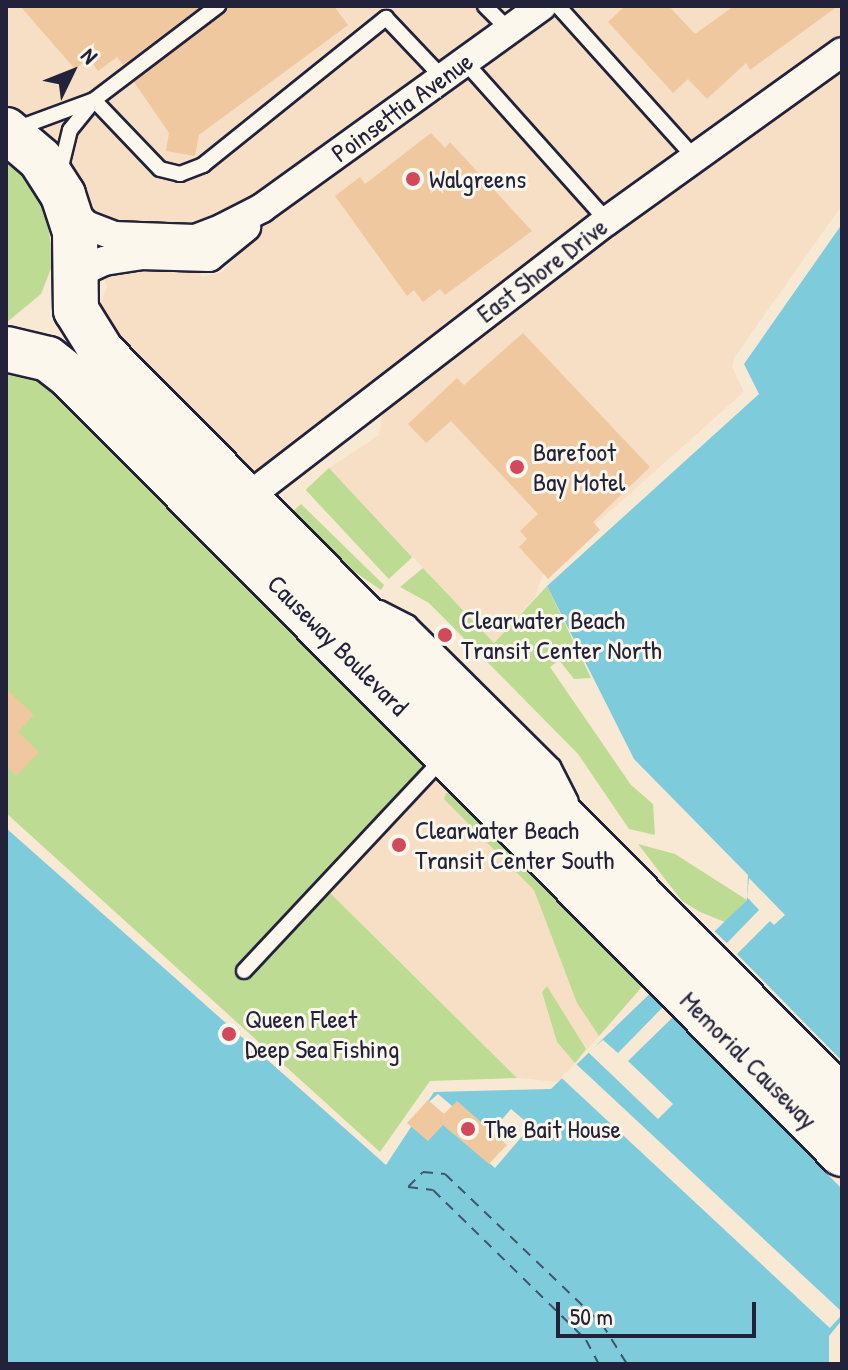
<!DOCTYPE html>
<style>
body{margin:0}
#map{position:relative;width:848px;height:1370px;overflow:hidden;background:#f8e9d5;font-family:"Patrick Hand",sans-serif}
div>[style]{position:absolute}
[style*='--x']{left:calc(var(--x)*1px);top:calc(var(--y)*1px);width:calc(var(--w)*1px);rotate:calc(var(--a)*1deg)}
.built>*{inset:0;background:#f6dfc5}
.green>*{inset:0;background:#bedb93;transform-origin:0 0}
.water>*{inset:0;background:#7ecbdc}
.pier>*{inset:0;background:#f8e9d5;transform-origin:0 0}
.ferry>*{height:2px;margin-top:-1px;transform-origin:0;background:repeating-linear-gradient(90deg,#3e556b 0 10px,transparent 0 18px)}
.building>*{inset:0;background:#f0c89f}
.roads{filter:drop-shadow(2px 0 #22223b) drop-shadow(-2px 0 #22223b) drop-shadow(0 2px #22223b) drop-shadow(0 -2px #22223b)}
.service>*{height:14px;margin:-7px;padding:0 7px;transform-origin:7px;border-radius:7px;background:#fbf7ec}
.minor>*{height:28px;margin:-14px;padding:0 14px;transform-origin:14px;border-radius:14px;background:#fbf7ec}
.primary>*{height:44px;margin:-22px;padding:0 22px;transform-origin:22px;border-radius:22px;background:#fbf7ec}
.dots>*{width:22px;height:22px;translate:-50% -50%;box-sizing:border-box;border:4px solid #fbf7ec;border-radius:50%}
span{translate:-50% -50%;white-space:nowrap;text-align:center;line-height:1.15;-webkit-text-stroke:6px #fbf7ec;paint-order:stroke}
.street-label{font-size:26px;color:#22223b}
.poi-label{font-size:26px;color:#22223b}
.left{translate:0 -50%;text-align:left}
.frame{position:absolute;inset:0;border:8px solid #22223b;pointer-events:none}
.north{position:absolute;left:32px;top:32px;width:80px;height:80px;-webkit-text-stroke:6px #fbf7ec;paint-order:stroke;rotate:47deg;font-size:22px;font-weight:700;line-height:32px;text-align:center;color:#22223b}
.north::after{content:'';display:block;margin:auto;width:28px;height:36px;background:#22223b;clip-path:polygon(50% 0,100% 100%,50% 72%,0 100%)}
.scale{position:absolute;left:556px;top:1302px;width:200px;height:36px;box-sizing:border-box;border:4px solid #22223b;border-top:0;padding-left:10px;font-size:24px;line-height:28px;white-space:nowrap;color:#22223b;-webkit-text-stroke:6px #fbf7ec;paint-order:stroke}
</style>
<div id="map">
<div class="built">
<i style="clip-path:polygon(6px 6px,518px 6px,263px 190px,194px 225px,119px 222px,96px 213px,6px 113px)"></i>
<i style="clip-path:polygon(565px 6px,842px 6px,842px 35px,250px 476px,95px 316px,107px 287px,104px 277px,139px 270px,199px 272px,202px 277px,222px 272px,271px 219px)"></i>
<i style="clip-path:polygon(842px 68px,842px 205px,734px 358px,732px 367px,744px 392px,544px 570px,535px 597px,494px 643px,329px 468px,379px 435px,384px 405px,419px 374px)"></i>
<i style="clip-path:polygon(436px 765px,648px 980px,559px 1082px,517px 1078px,323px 886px)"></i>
</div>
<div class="green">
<i style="clip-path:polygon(6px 155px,43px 199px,54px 261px,41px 294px,6px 323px)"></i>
<i style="clip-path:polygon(6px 364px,40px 372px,436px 765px,323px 886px,517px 1078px,430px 1081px,380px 1152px,6px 813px)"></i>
<i style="left:329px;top:468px;width:122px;height:32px;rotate:47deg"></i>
<i style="clip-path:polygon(301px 504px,384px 585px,381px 590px,321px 549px,290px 514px)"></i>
<i style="clip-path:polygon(423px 568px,494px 643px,547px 586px,591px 678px,574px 679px,559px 660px,550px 667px,631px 785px,653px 804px,655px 835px,629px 829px,578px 754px,429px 603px,400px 587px)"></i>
<i style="clip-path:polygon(446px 793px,459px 793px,648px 980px,599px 1036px,577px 1003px,534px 890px,444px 799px)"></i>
<i style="clip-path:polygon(638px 844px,675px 854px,747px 900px,725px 922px,700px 912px,682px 901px)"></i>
<i style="clip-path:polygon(547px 986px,586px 1049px,575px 1063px,557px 1042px,542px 992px)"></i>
</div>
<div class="water">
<i style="clip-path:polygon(842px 224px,842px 1320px,829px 1336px,829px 1364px,6px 1364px,6px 828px,386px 1165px,434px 1092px,551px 1089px,747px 900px,748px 875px,634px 759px,547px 586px,759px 394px,744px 364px)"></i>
</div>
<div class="pier">
<i style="clip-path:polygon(749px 878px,785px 915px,774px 925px,770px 921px,737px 954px,842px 1061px,842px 1189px,673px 1017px,628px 1061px,673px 1104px,658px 1119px,588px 1052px,603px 1040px,618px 1053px,663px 1007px,648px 991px,712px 929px,727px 943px,759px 910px,747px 897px)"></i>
<i style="left:575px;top:1063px;width:367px;height:20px;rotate:43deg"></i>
<i style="clip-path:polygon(438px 1094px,487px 1136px,511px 1109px,531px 1126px,495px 1168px,424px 1106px)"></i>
</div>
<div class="ferry">
<i style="--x:408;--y:1187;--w:21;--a:-45"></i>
<i style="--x:423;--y:1172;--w:22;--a:5"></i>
<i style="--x:445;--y:1174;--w:217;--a:43.7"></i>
<i style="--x:602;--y:1324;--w:47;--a:58"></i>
<i style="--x:408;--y:1187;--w:25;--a:7"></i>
<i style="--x:433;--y:1190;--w:214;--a:44.4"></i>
<i style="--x:586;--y:1340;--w:27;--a:62"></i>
</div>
<div class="building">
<i style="clip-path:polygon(20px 6px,201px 6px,123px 65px,117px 57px,98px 71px,89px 58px,75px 69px)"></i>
<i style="clip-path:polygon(228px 6px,334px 6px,348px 25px,199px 135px,195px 156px,166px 151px,169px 133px,134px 82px)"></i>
<i style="clip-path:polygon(625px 6px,669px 6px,695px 34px,734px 6px,838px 6px,750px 70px,746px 63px,707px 99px,688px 79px,673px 93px,608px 22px)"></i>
<i style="clip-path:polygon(431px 133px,445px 148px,450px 142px,532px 231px,445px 295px,440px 289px,423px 302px,414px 290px,407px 296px,335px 196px,360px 177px,365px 184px)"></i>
<i style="clip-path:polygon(523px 333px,650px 467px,593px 522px,600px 530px,548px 579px,519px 547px,527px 539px,520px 531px,538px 514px,451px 421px,426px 443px,408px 424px,457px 378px,464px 385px)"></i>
<i style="clip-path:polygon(6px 689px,34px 715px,18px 732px,39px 752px,16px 776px,6px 765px)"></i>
<i style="clip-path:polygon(428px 1100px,444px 1114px,457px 1101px,507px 1145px,489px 1164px,443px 1125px,428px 1141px,407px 1123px)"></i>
</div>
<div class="roads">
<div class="service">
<i style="--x:485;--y:6;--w:34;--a:45"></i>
<i style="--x:558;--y:6;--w:203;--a:48"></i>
<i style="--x:465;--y:62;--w:213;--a:48.2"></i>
<i style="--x:94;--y:100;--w:95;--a:46.3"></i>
<i style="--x:160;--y:169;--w:21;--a:14"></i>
<i style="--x:180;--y:174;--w:25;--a:-21"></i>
<i style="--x:203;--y:165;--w:235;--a:-38.8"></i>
<i style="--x:386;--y:18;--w:83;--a:46.5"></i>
<i style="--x:18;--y:128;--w:81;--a:-20.2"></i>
<i style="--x:94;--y:100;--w:156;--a:-37.2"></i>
<i style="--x:60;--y:171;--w:42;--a:-76.3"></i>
<i style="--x:70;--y:130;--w:36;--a:-51"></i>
<i style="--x:380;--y:608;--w:33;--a:27"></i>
<i style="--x:409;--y:623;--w:203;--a:44.8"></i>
<i style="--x:553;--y:766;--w:39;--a:63"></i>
<i style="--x:244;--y:971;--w:291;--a:-46.9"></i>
</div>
<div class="minor">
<i style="--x:69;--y:208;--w:24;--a:45"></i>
<i style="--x:86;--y:225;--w:30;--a:21"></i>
<i style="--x:114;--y:236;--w:81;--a:2.1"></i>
<i style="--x:195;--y:239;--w:30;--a:-21"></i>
<i style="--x:223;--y:228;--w:44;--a:-27.1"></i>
<i style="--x:262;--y:208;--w:345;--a:-35.8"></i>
<i style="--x:74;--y:275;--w:33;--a:-25"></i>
<i style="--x:104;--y:261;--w:36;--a:-9"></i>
<i style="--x:140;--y:255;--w:69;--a:1.7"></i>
<i style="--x:209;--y:257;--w:48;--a:-39"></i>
<i style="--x:248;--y:497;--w:453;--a:-37.6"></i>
<i style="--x:607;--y:221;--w:289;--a:-35.7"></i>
</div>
<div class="primary">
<i style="--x:6;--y:130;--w:45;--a:40.5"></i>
<i style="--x:40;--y:159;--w:43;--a:57.4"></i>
<i style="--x:63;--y:195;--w:40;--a:72"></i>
<i style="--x:75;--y:233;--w:77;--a:89.3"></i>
<i style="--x:76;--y:310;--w:49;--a:58.2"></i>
<i style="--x:102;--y:352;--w:1051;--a:45.27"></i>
<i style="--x:6;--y:349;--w:43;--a:13.4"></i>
<i style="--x:48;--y:359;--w:28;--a:38"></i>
<i style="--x:70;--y:376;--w:1096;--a:45.22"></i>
</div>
</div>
<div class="dots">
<i style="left:413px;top:179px;background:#d1495b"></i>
<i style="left:517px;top:467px;background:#d1495b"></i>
<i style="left:445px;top:635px;background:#d1495b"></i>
<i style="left:399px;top:845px;background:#d1495b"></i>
<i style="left:229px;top:1034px;background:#d1495b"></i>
<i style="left:468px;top:1129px;background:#d1495b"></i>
</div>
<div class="street-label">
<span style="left:402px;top:107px;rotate:-36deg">Poinsettia Avenue</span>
<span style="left:542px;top:270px;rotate:-37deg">East Shore Drive</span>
<span style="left:338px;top:645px;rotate:45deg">Causeway Boulevard</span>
<span style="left:749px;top:1060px;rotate:45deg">Memorial Causeway</span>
</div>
<div class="poi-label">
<span class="left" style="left:429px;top:179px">Walgreens</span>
<span class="left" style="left:533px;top:467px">Barefoot<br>Bay Motel</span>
<span class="left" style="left:461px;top:635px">Clearwater Beach<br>Transit Center North</span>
<span class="left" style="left:415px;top:845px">Clearwater Beach<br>Transit Center South</span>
<span class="left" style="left:245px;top:1034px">Queen Fleet<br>Deep Sea Fishing</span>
<span class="left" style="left:484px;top:1129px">The Bait House</span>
</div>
<div class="frame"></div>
<div class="north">N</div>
<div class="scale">50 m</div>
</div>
